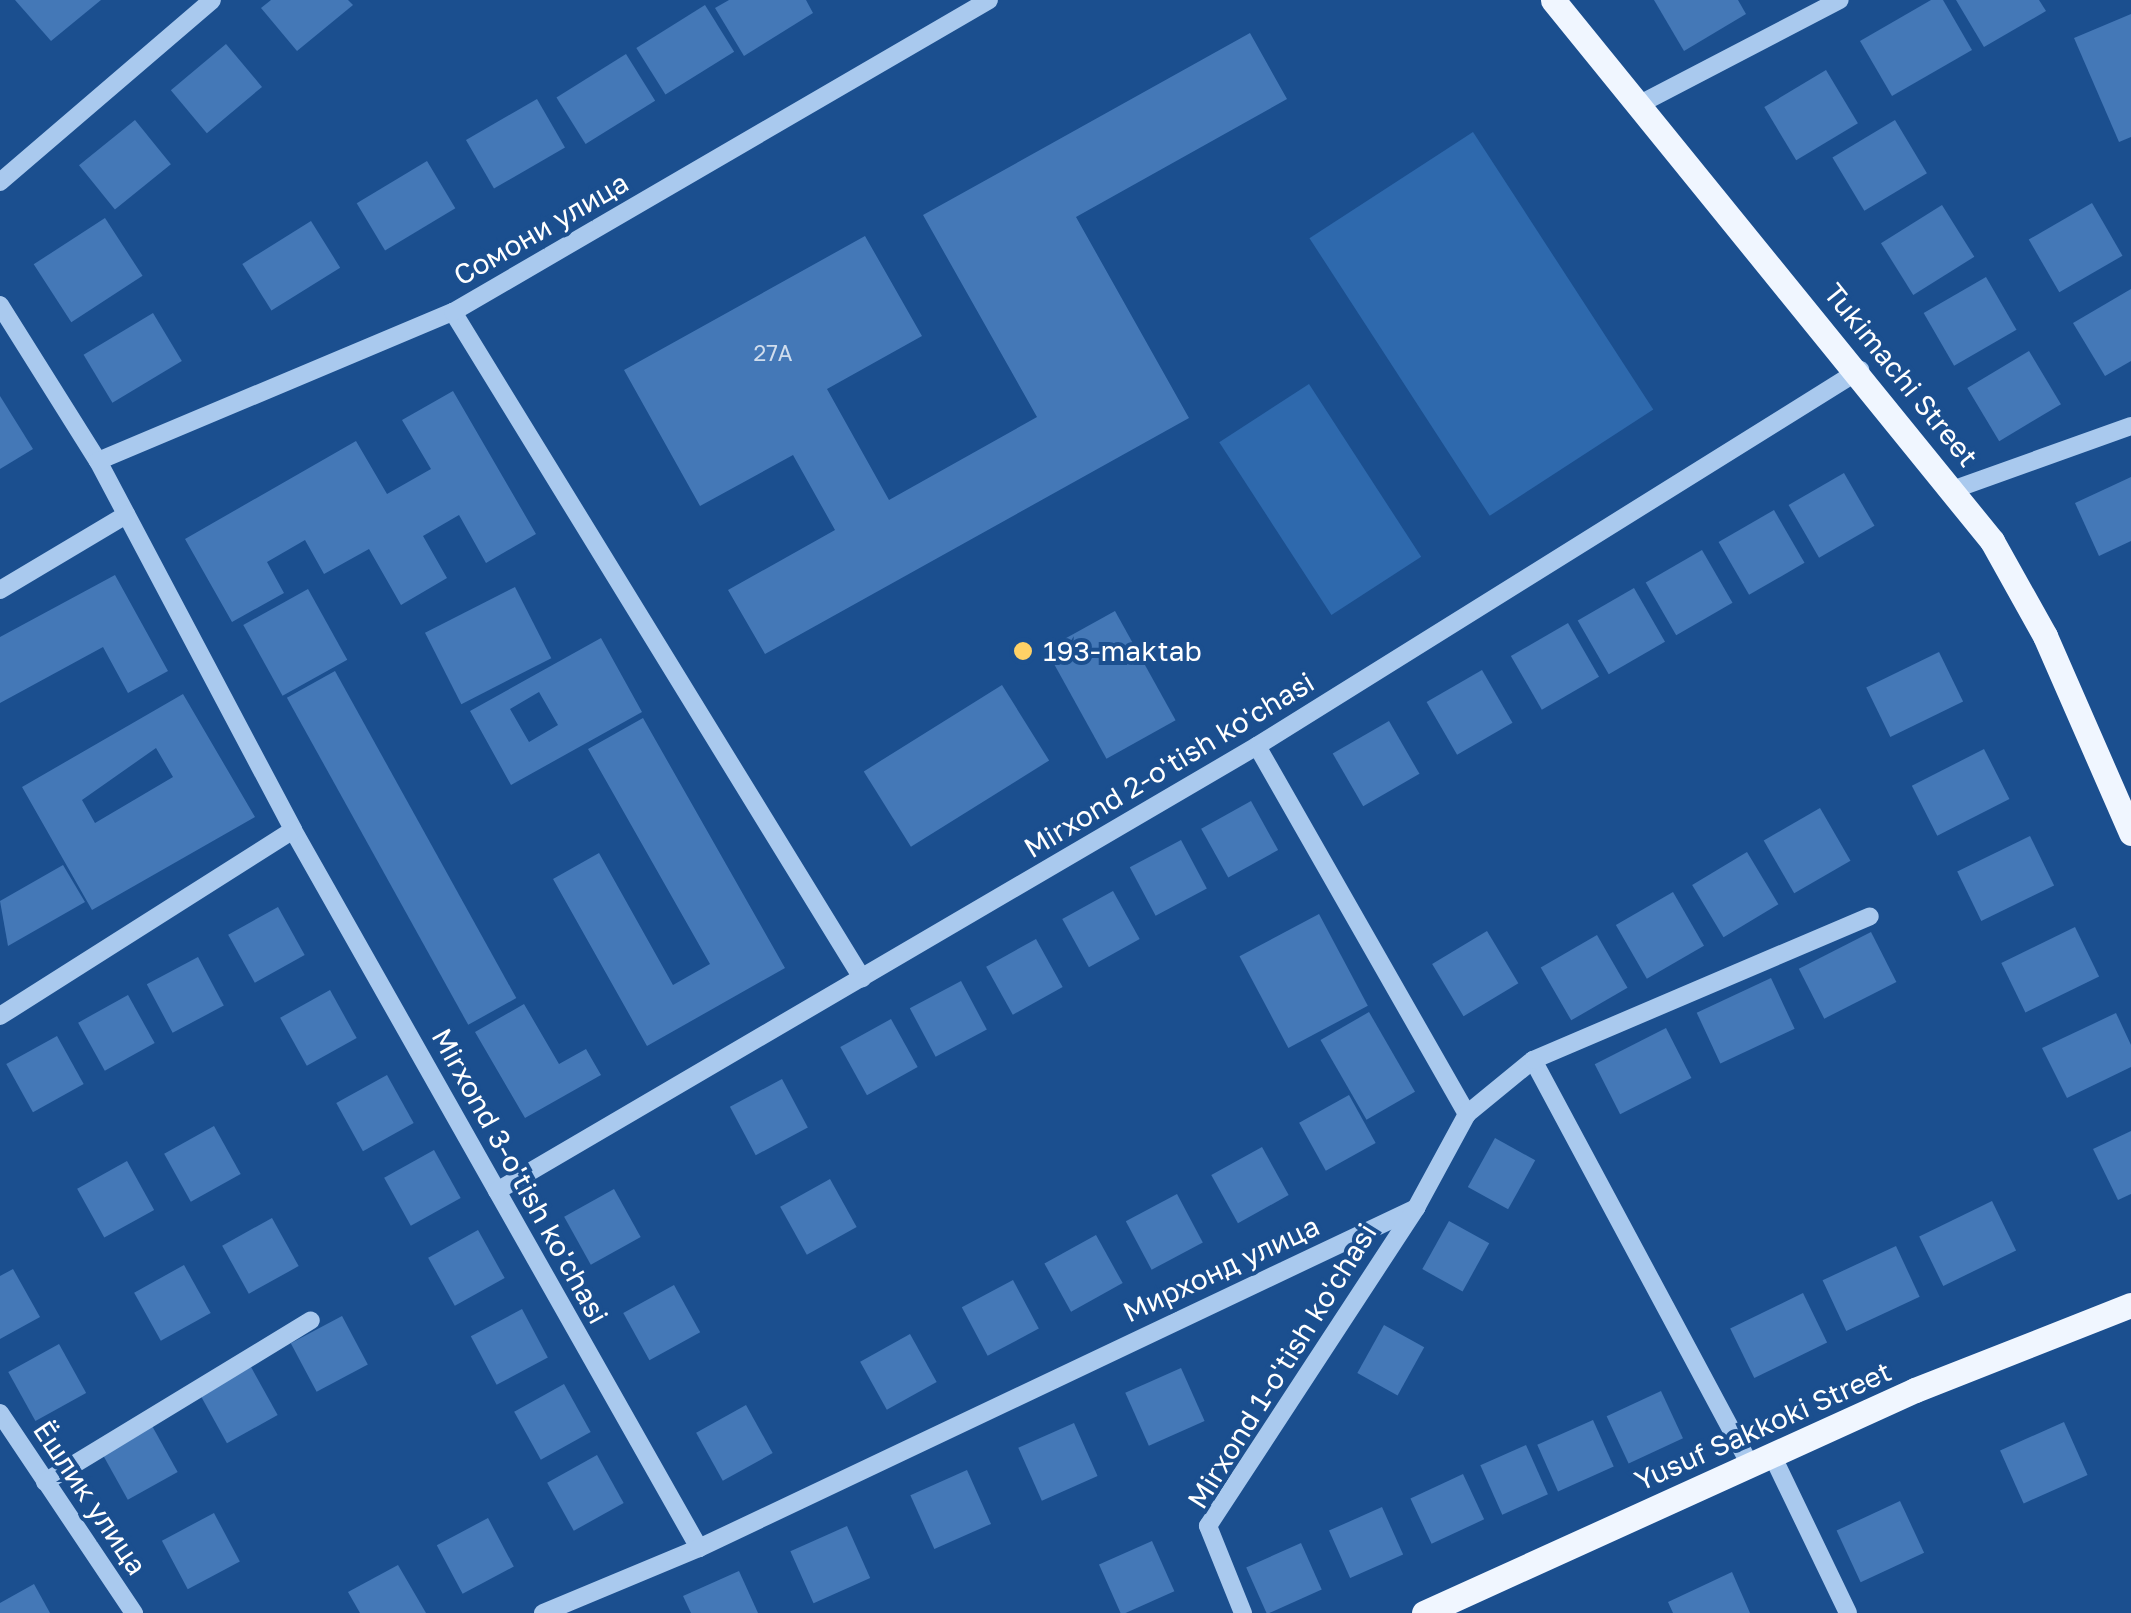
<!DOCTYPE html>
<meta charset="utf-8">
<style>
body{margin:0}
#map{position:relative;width:2131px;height:1613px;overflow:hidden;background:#1b4f8f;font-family:"Golos Text",sans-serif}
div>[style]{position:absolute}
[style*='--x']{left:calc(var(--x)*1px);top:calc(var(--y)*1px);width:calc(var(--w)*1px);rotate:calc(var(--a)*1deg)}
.green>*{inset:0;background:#2e69ad;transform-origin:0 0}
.building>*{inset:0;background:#4478b7;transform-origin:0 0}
.minor>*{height:18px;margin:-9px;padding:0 9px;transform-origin:9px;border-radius:9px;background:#a9c9ee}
.major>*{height:25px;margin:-12.5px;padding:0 12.5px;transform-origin:12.5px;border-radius:12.5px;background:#f0f6ff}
.dots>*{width:28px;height:28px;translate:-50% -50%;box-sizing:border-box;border:5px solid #1b4f8f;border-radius:50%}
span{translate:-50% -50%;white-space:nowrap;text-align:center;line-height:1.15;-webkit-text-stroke:8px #1b4f8f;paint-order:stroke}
.number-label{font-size:22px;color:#d0dded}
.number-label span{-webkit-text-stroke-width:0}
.street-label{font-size:28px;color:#fff}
.poi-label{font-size:28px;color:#fff}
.left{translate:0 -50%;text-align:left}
</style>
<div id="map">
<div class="green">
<i style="left:1473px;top:132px;width:331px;height:195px;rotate:57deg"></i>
<i style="left:1309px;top:384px;width:206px;height:107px;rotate:57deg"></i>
</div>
<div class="building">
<i style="clip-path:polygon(15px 0,101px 0,51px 41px)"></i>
<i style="clip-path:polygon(271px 0,348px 0,353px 5px,297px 51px,261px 8px)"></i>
<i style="clip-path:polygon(729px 0,806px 0,813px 13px,744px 56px,715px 8px)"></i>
<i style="clip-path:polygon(1654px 0,1738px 0,1746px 14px,1684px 51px)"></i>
<i style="clip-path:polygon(1931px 0,1943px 0,1972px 50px,1892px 96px,1860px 41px)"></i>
<i style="clip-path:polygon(1956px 0,2039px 0,2046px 11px,1984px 47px)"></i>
<i style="left:705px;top:5px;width:55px;height:81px;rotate:58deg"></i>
<i style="clip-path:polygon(2131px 14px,2131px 137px,2119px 142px,2074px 38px)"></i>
<i style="clip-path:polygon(1250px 33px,1287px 99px,1076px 217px,1189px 418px,765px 654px,728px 590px,835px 530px,793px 455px,700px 506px,624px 370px,865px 236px,922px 336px,827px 389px,889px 500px,1037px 417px,923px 215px)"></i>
<i style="left:226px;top:44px;width:56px;height:72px;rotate:50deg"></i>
<i style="left:626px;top:54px;width:55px;height:82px;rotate:58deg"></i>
<i style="left:1826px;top:70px;width:62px;height:72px;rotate:59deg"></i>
<i style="left:537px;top:99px;width:56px;height:82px;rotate:60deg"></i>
<i style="left:135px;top:120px;width:57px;height:72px;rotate:51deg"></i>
<i style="left:1895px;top:120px;width:62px;height:73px;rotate:59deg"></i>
<i style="left:427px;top:161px;width:55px;height:82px;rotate:59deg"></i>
<i style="left:2092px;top:203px;width:61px;height:73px;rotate:60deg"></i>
<i style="left:1942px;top:205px;width:61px;height:72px;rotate:58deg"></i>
<i style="left:105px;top:218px;width:69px;height:85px;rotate:57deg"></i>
<i style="left:311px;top:221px;width:55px;height:81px;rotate:58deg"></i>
<i style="left:1986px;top:277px;width:61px;height:72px;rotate:60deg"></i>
<i style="clip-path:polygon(2131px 289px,2131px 361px,2105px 376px,2073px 323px)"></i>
<i style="left:153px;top:313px;width:56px;height:81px;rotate:59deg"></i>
<i style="left:2029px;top:351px;width:62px;height:72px;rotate:59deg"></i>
<i style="clip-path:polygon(453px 391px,536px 534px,486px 563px,459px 515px,423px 536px,447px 578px,401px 605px,369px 549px,324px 574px,305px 540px,267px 562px,284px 593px,232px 622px,185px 539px,356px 441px,387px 494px,431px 469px,402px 420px)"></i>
<i style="clip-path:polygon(0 396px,33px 449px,0 469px)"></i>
<i style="left:1844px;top:473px;width:61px;height:64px;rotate:60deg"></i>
<i style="clip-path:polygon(2131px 477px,2131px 541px,2099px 556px,2075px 503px)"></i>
<i style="left:1774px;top:510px;width:61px;height:64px;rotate:60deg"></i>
<i style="left:1702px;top:550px;width:61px;height:65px;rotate:60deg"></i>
<i style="clip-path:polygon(115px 575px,168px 671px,128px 693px,103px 647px,0 703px,0 637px)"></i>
<i style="left:515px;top:587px;width:80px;height:101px;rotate:63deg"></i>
<i style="left:1634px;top:588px;width:62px;height:65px;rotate:60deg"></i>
<i style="left:308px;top:589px;width:81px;height:74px;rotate:61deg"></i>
<i style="left:1115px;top:611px;width:125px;height:79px;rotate:61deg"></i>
<i style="left:1568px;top:623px;width:62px;height:66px;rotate:60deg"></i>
<i style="clip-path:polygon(evenodd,601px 638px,642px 712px,511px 785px,470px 711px,601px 638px,539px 692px,558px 725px,529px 742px,510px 709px,539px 692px)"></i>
<i style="left:1939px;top:652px;width:55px;height:81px;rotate:64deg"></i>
<i style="left:1482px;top:670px;width:61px;height:64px;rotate:60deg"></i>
<i style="left:335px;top:671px;width:374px;height:55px;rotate:61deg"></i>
<i style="left:1002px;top:685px;width:89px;height:163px;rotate:58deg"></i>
<i style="clip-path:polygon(evenodd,183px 694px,255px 817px,92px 910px,22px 787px,183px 694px,156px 748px,173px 777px,95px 823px,82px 800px,156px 748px)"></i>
<i style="clip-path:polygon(643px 718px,785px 968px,647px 1046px,553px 879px,599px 853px,673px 985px,710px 964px,588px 749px)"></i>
<i style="left:1389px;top:721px;width:61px;height:65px;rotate:60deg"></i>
<i style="left:1984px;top:749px;width:56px;height:81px;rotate:63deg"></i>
<i style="left:1251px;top:801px;width:56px;height:57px;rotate:61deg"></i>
<i style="left:1820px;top:808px;width:61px;height:65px;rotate:60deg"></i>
<i style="left:2030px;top:836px;width:55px;height:81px;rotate:64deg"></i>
<i style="left:1181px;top:840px;width:55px;height:58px;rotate:62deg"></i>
<i style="left:1747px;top:852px;width:61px;height:64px;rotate:59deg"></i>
<i style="clip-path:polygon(63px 865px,85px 902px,8px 946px,0 901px)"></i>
<i style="left:1113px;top:891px;width:55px;height:58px;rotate:61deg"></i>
<i style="left:1673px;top:892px;width:62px;height:66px;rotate:60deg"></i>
<i style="left:278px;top:907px;width:55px;height:57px;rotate:61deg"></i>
<i style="left:1319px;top:914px;width:104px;height:90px;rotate:62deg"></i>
<i style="left:2075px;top:927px;width:55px;height:82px;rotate:64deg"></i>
<i style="left:1487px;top:931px;width:61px;height:64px;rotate:59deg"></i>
<i style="left:1871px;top:932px;width:56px;height:81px;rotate:63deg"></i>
<i style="left:1597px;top:935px;width:61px;height:65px;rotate:60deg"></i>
<i style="left:1036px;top:939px;width:55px;height:57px;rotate:61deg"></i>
<i style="left:198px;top:957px;width:55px;height:58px;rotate:62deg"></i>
<i style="left:1771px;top:978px;width:56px;height:82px;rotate:65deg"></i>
<i style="left:961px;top:981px;width:55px;height:58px;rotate:62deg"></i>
<i style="left:330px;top:990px;width:55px;height:57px;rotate:61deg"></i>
<i style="left:128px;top:995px;width:55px;height:57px;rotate:61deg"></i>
<i style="clip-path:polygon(524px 1004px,559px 1064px,586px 1049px,601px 1075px,525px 1118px,475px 1032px)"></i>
<i style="left:1369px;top:1012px;width:92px;height:56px;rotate:60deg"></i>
<i style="clip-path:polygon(2116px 1013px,2131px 1045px,2131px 1067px,2067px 1098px,2042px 1048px)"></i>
<i style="left:891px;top:1019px;width:55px;height:58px;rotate:61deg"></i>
<i style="left:1666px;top:1028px;width:56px;height:80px;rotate:63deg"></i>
<i style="left:57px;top:1036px;width:55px;height:58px;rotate:61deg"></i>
<i style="left:387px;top:1075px;width:55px;height:58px;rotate:61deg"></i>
<i style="left:782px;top:1079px;width:55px;height:59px;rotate:62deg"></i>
<i style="left:1349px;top:1095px;width:55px;height:57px;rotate:61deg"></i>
<i style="left:214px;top:1126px;width:55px;height:57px;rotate:61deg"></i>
<i style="clip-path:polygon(2131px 1131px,2131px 1194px,2118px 1200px,2093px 1149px)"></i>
<i style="left:1495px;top:1138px;width:46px;height:56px;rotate:29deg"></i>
<i style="left:1262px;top:1147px;width:55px;height:58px;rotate:61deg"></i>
<i style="left:434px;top:1150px;width:55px;height:57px;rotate:61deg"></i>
<i style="left:127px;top:1161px;width:56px;height:57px;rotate:61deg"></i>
<i style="left:830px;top:1179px;width:55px;height:57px;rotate:61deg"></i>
<i style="left:614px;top:1189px;width:55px;height:57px;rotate:61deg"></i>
<i style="left:1177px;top:1194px;width:55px;height:58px;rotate:62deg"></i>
<i style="left:1992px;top:1201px;width:55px;height:81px;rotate:64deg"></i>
<i style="left:272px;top:1218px;width:55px;height:57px;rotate:61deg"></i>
<i style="left:1449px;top:1221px;width:46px;height:55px;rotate:29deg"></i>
<i style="left:478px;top:1230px;width:55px;height:57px;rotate:61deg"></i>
<i style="left:1096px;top:1235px;width:55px;height:59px;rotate:61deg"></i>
<i style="left:1896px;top:1246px;width:56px;height:81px;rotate:65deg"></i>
<i style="left:184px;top:1265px;width:55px;height:57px;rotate:61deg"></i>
<i style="clip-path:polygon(13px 1269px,40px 1317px,0 1339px,0 1276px)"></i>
<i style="left:1013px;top:1280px;width:55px;height:58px;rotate:62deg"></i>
<i style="left:674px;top:1285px;width:54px;height:58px;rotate:61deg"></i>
<i style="left:1803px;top:1293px;width:55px;height:81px;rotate:64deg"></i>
<i style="left:522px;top:1309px;width:55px;height:58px;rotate:62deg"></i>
<i style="left:342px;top:1316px;width:55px;height:58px;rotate:62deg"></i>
<i style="left:1384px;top:1325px;width:46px;height:55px;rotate:29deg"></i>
<i style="left:910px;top:1334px;width:55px;height:57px;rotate:61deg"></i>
<i style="left:59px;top:1344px;width:56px;height:58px;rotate:61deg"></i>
<i style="left:251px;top:1367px;width:55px;height:58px;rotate:61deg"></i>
<i style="left:1181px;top:1368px;width:58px;height:61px;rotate:66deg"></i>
<i style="left:564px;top:1384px;width:55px;height:57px;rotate:61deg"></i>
<i style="left:1661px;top:1391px;width:52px;height:60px;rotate:65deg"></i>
<i style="left:746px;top:1405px;width:55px;height:57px;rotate:61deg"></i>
<i style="left:1593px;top:1420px;width:51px;height:61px;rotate:66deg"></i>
<i style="left:2064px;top:1422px;width:58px;height:70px;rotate:66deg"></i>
<i style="left:1074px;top:1423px;width:58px;height:61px;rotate:66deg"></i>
<i style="left:151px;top:1424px;width:55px;height:57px;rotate:61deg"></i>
<i style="left:1526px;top:1445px;width:54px;height:50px;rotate:66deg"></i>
<i style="left:597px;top:1455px;width:55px;height:57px;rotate:61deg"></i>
<i style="left:967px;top:1470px;width:59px;height:62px;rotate:66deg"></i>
<i style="left:1463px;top:1474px;width:50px;height:58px;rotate:65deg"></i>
<i style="left:1900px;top:1501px;width:57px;height:70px;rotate:65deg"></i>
<i style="left:1382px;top:1507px;width:52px;height:58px;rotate:66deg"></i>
<i style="left:214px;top:1513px;width:55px;height:59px;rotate:62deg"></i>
<i style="left:488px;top:1518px;width:55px;height:58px;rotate:62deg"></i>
<i style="left:847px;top:1526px;width:57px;height:62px;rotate:66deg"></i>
<i style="left:1152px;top:1541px;width:55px;height:58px;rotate:66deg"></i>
<i style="left:1301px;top:1543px;width:51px;height:60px;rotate:66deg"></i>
<i style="clip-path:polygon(398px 1565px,426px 1613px,360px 1613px,348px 1592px)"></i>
<i style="clip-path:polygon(739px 1571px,758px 1613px,691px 1613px,683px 1596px)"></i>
<i style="clip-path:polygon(1732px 1572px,1750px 1613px,1673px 1613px,1668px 1602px)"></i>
<i style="clip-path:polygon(34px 1584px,50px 1613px,0 1613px,0 1603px)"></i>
</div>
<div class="minor">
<i style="--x:1640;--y:104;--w:225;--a:-27.5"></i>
<i style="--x:0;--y:182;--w:279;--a:-40.6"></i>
<i style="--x:0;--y:305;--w:184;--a:57.9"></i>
<i style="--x:98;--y:461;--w:417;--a:62.1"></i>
<i style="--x:293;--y:830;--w:825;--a:60.51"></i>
<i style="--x:453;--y:312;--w:782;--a:58.45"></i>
<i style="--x:98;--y:461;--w:385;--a:-22.8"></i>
<i style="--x:453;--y:312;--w:620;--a:-30.2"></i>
<i style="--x:1955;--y:489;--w:187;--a:-19.7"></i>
<i style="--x:0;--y:590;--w:147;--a:-30.8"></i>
<i style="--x:1257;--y:746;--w:424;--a:60.3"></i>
<i style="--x:0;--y:1016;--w:347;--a:-32.4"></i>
<i style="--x:1533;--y:1060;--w:459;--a:61.8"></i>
<i style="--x:497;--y:1191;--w:881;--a:-30.35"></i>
<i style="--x:1257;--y:746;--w:711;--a:-31.95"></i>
<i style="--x:0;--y:1413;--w:241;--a:56.2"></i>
<i style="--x:1772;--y:1455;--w:175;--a:64.3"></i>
<i style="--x:45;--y:1482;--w:311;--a:-31.3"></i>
<i style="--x:543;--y:1613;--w:169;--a:-22.6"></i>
<i style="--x:699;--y:1548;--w:794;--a:-25.37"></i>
<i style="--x:1416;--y:1208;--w:107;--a:-61.5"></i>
<i style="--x:1467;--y:1114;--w:85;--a:-39.3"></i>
<i style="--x:1533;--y:1060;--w:366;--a:-23.1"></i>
<i style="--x:1243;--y:1613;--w:94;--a:-111.9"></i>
<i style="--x:1208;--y:1526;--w:380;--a:-56.8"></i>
</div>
<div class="major">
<i style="--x:1553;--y:0;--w:697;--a:50.94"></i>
<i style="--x:1992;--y:541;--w:109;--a:60.8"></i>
<i style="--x:2045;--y:636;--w:215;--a:66.4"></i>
<i style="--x:1424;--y:1613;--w:539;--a:-24.43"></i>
<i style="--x:1915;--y:1390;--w:232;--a:-21.5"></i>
</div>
<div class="dots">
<i style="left:1023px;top:651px;background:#ffd166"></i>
</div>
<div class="number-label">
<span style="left:773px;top:353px">27А</span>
</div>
<div class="street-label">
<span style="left:541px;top:229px;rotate:-30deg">Сомони улица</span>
<span style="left:1901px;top:375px;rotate:51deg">Tukimachi Street</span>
<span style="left:1169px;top:765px;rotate:-31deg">Mirxond 2-o'tish ko'chasi</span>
<span style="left:520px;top:1176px;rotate:61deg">Mirxond 3-o'tish ko'chasi</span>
<span style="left:1221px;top:1269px;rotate:-25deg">Мирхонд улица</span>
<span style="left:1282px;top:1366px;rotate:-58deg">Mirxond 1-o'tish ko'chasi</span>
<span style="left:1763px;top:1426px;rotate:-24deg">Yusuf Sakkoki Street</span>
<span style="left:90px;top:1498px;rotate:56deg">Ёшлик улица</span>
</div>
<div class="poi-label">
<span class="left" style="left:1043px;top:651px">193-maktab</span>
</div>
</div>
